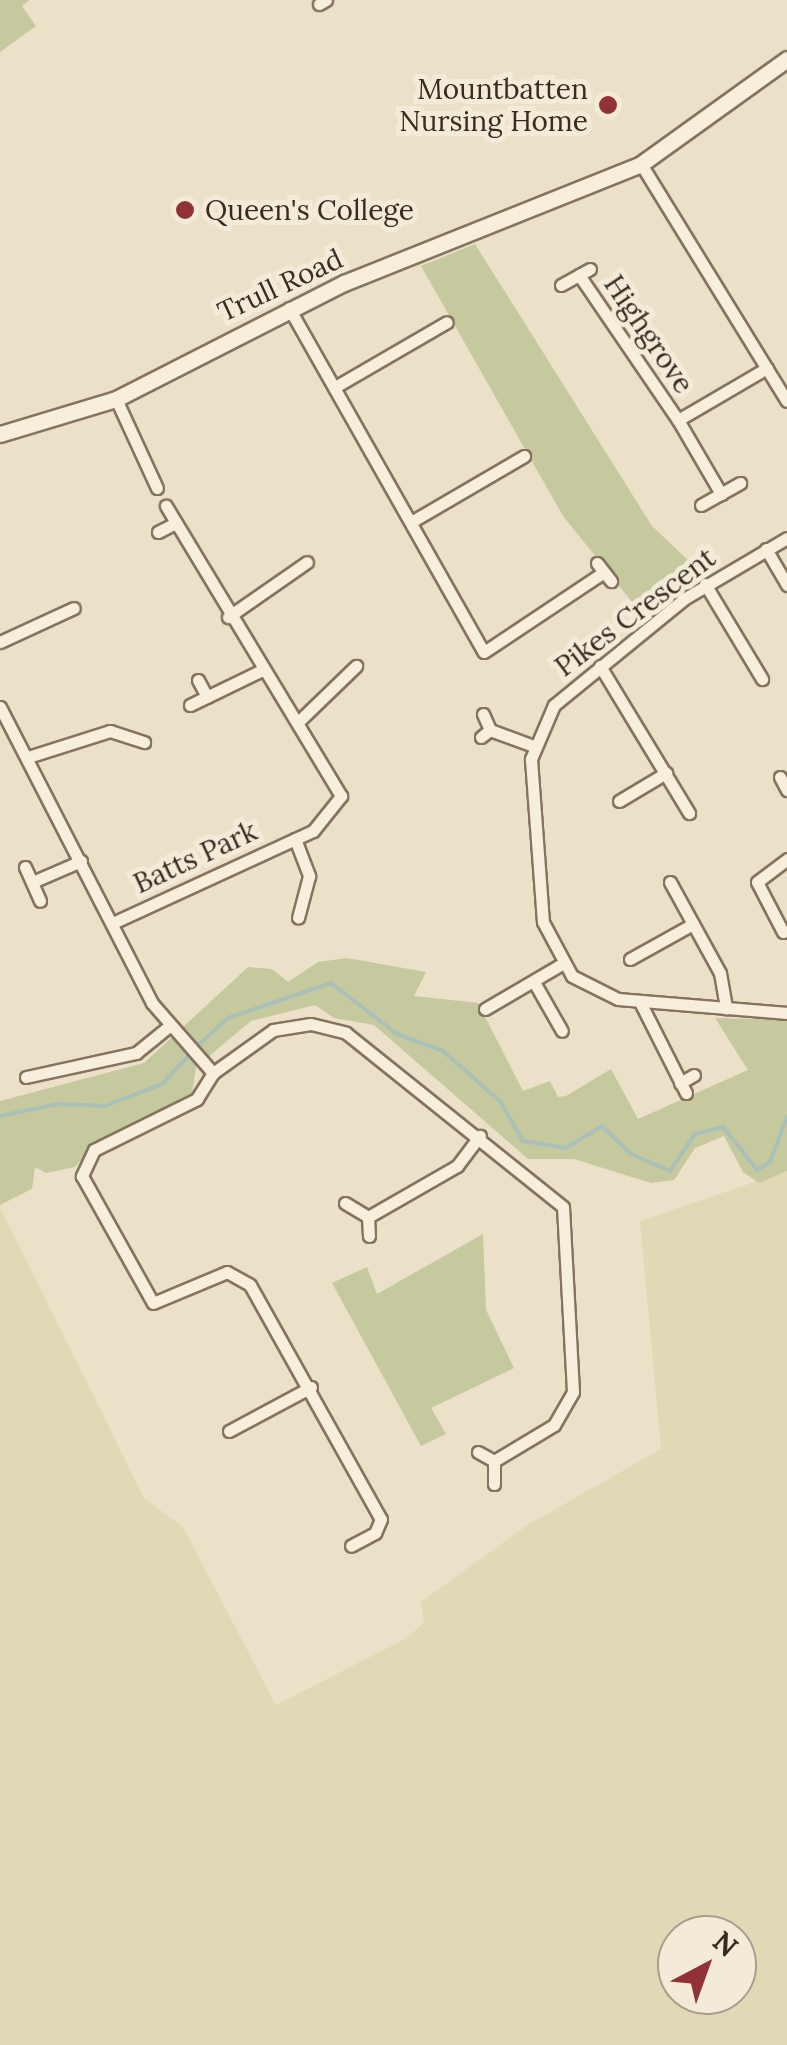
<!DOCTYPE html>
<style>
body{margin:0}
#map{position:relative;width:787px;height:2045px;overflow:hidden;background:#ebe0c8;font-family:Lora,serif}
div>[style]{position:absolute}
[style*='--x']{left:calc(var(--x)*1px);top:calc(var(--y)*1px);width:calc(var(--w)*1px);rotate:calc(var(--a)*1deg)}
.farmland>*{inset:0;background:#e1d9b6}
.green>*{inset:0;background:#c5c99d}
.stream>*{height:4px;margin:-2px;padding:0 2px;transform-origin:2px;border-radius:2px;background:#a9c0b9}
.roads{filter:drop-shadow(2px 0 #86735e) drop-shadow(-2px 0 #86735e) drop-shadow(0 2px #86735e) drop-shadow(0 -2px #86735e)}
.street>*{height:11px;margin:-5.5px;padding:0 5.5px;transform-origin:5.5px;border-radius:5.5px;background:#f7eedb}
.secondary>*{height:15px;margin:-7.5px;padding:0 7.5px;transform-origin:7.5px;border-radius:7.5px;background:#f7eedb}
.dots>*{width:28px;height:28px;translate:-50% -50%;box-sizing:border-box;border:5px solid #f3ebd7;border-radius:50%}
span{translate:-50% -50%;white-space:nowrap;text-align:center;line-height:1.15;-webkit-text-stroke:10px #f3ebd7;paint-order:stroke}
.poi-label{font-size:28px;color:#382b21}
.right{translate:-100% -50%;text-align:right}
.left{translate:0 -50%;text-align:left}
.street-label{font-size:28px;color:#382b21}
.north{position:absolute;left:657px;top:1915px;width:100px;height:100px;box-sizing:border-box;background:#f3ebd7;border:2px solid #a89e8e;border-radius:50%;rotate:41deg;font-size:28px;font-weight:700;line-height:40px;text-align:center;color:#382b21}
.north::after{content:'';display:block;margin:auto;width:35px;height:45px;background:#913336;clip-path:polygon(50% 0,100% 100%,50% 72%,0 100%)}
</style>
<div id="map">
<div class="farmland">
<i style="clip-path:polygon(evenodd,787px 1171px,787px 2045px,0 2045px,0 1207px,144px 1498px,183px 1527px,276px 1705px,405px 1639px,424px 1623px,421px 1602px,526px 1526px,661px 1449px,640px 1221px,787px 1171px,677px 1935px,737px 1935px,737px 1995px,677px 1995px,677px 1935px)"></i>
</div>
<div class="green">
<i style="clip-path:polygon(0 0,29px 0,22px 6px,36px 26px,0 52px)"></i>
<i style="clip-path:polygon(475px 244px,652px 526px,690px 562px,710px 567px,645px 618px,563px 516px,421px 266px)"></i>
<i style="clip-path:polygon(347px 958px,426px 972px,414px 996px,478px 1003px,523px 1091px,550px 1081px,558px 1097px,566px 1096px,611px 1069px,638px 1119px,748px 1070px,715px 1018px,787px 1020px,787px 1171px,759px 1183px,743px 1172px,724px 1136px,695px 1148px,674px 1180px,651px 1183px,574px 1159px,528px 1159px,374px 1025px,334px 1018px,315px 1005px,251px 1021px,196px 1067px,192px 1093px,97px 1142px,75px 1167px,46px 1173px,35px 1167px,32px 1189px,0 1205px,0 1101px,144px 1063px,248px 967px,272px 969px,288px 982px,318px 962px)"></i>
<i style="clip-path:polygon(483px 1234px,486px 1310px,514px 1368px,431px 1408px,446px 1434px,421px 1446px,332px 1283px,367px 1267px,377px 1294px)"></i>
</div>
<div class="stream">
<i style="--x:196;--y:1047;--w:43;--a:-42.2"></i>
<i style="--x:228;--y:1018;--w:109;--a:-18.8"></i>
<i style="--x:331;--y:983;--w:83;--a:37.7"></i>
<i style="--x:397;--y:1034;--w:49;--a:20.3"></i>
<i style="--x:443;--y:1051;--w:76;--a:41.3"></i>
<i style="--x:500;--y:1101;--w:46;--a:60.1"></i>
<i style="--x:523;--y:1141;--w:44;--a:9.2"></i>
<i style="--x:566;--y:1148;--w:42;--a:-31.4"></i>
<i style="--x:602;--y:1126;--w:40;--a:44"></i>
<i style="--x:631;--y:1154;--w:43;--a:23.6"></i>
<i style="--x:670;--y:1171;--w:45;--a:-56"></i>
<i style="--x:695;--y:1134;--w:29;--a:-14"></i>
<i style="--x:723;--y:1127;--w:55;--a:51.7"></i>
<i style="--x:757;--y:1170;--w:15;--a:-32"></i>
<i style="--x:770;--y:1162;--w:48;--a:-69.3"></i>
<i style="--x:0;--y:1116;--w:59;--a:-11.7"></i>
<i style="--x:58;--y:1104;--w:47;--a:2.4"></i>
<i style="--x:105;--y:1106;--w:61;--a:-21.1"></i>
<i style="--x:162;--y:1084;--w:41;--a:-47"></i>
</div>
<div class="roads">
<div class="street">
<i style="--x:319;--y:4;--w:8;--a:-30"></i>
<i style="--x:641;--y:164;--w:278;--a:58.4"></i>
<i style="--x:579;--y:275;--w:176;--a:55.7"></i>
<i style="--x:678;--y:420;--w:103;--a:-30.3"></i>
<i style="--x:561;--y:285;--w:33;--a:-29"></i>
<i style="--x:289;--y:308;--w:395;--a:60.5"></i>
<i style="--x:484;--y:652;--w:144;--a:-33.7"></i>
<i style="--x:335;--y:387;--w:129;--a:-30.1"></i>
<i style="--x:116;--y:399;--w:98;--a:65.3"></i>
<i style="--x:678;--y:420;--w:86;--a:59.8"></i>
<i style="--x:701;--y:505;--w:45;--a:-29.4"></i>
<i style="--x:411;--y:522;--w:131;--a:-30.3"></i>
<i style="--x:158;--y:532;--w:20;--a:-27"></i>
<i style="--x:787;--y:538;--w:120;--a:149.4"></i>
<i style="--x:684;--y:599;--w:168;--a:140.8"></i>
<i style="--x:554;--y:705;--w:59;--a:113.1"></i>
<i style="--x:531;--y:759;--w:163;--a:85.8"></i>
<i style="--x:543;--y:922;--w:61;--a:61.8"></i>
<i style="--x:572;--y:976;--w:51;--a:26.6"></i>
<i style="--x:618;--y:999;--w:170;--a:4.7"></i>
<i style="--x:766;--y:549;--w:42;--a:59.7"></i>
<i style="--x:597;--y:563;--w:23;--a:52"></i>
<i style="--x:705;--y:584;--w:111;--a:59"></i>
<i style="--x:228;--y:617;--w:96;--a:-34.8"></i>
<i style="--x:0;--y:642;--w:81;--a:-24.7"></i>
<i style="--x:600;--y:666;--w:172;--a:58.8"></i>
<i style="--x:198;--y:680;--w:19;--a:62"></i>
<i style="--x:190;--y:705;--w:82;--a:-25.9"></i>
<i style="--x:0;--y:707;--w:333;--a:62.8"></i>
<i style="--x:152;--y:1003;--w:93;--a:48.9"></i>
<i style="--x:483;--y:714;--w:17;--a:66"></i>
<i style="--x:298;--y:722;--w:81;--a:-44"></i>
<i style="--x:481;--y:737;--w:11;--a:-38"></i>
<i style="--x:490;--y:730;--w:44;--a:20.1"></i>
<i style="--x:28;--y:757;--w:86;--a:-17.6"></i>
<i style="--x:110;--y:731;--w:36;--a:18"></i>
<i style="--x:780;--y:777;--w:15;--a:62"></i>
<i style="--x:619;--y:801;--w:55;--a:-30.8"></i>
<i style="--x:295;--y:839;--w:40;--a:69"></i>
<i style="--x:309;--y:876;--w:43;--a:104.7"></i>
<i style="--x:25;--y:867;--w:37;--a:66"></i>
<i style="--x:37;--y:880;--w:48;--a:-23.4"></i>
<i style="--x:670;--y:882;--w:104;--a:61.2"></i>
<i style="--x:720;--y:973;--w:36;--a:80"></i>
<i style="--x:117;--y:921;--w:216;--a:-24.7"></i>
<i style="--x:313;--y:831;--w:45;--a:-51.3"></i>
<i style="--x:341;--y:796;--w:339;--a:-121.1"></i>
<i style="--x:783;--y:932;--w:56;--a:-117.5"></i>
<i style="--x:757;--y:882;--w:38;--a:-37"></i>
<i style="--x:630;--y:959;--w:72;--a:-29.1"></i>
<i style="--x:534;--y:982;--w:56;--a:60.3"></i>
<i style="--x:640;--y:1002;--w:102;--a:63.2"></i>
<i style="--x:485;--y:1009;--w:89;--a:-30.3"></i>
<i style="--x:213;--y:1073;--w:31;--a:122"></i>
<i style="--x:197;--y:1099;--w:115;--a:153.7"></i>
<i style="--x:94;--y:1150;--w:29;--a:115"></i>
<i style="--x:82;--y:1176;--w:145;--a:60.8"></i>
<i style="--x:153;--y:1303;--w:80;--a:-22.7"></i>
<i style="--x:227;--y:1272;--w:26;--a:29"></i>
<i style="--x:250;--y:1285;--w:268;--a:60.8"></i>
<i style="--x:381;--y:1519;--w:15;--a:113"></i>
<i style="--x:375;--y:1533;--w:27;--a:152"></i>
<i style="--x:213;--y:1073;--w:74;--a:-35.6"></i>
<i style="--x:273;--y:1030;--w:38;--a:-9"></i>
<i style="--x:311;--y:1024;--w:36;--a:14"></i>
<i style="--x:346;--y:1033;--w:278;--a:38.7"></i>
<i style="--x:563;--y:1207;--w:185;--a:86.9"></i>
<i style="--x:573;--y:1392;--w:38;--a:120"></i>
<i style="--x:554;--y:1425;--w:70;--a:149"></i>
<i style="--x:26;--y:1077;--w:113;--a:-12.3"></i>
<i style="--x:136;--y:1053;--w:40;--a:-39"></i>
<i style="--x:680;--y:1083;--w:16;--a:-30"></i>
<i style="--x:345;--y:1203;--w:27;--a:31"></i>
<i style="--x:369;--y:1236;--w:19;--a:-93"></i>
<i style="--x:368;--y:1217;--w:103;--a:-29.8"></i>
<i style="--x:457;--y:1166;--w:38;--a:-53"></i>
<i style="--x:229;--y:1431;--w:93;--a:-28.2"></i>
<i style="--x:478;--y:1452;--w:18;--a:29"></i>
<i style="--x:494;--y:1461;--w:23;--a:90"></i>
</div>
<div class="secondary">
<i style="--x:0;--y:434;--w:121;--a:-16.8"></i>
<i style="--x:116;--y:399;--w:256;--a:-27"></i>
<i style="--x:344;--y:283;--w:320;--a:-21.8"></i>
<i style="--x:641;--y:164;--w:180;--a:-35.7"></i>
</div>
</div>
<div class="dots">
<i style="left:608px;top:105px;background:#913336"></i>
<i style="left:185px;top:210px;background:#913336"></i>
</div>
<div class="poi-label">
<span class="right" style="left:588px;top:105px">Mountbatten<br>Nursing Home</span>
<span class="left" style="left:205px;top:210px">Queen's College</span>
</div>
<div class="street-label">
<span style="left:280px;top:285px;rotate:-25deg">Trull Road</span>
<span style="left:649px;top:334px;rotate:56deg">Highgrove</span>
<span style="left:635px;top:612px;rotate:-37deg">Pikes Crescent</span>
<span style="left:195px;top:857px;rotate:-25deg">Batts Park</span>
</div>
<div class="north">N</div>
</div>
